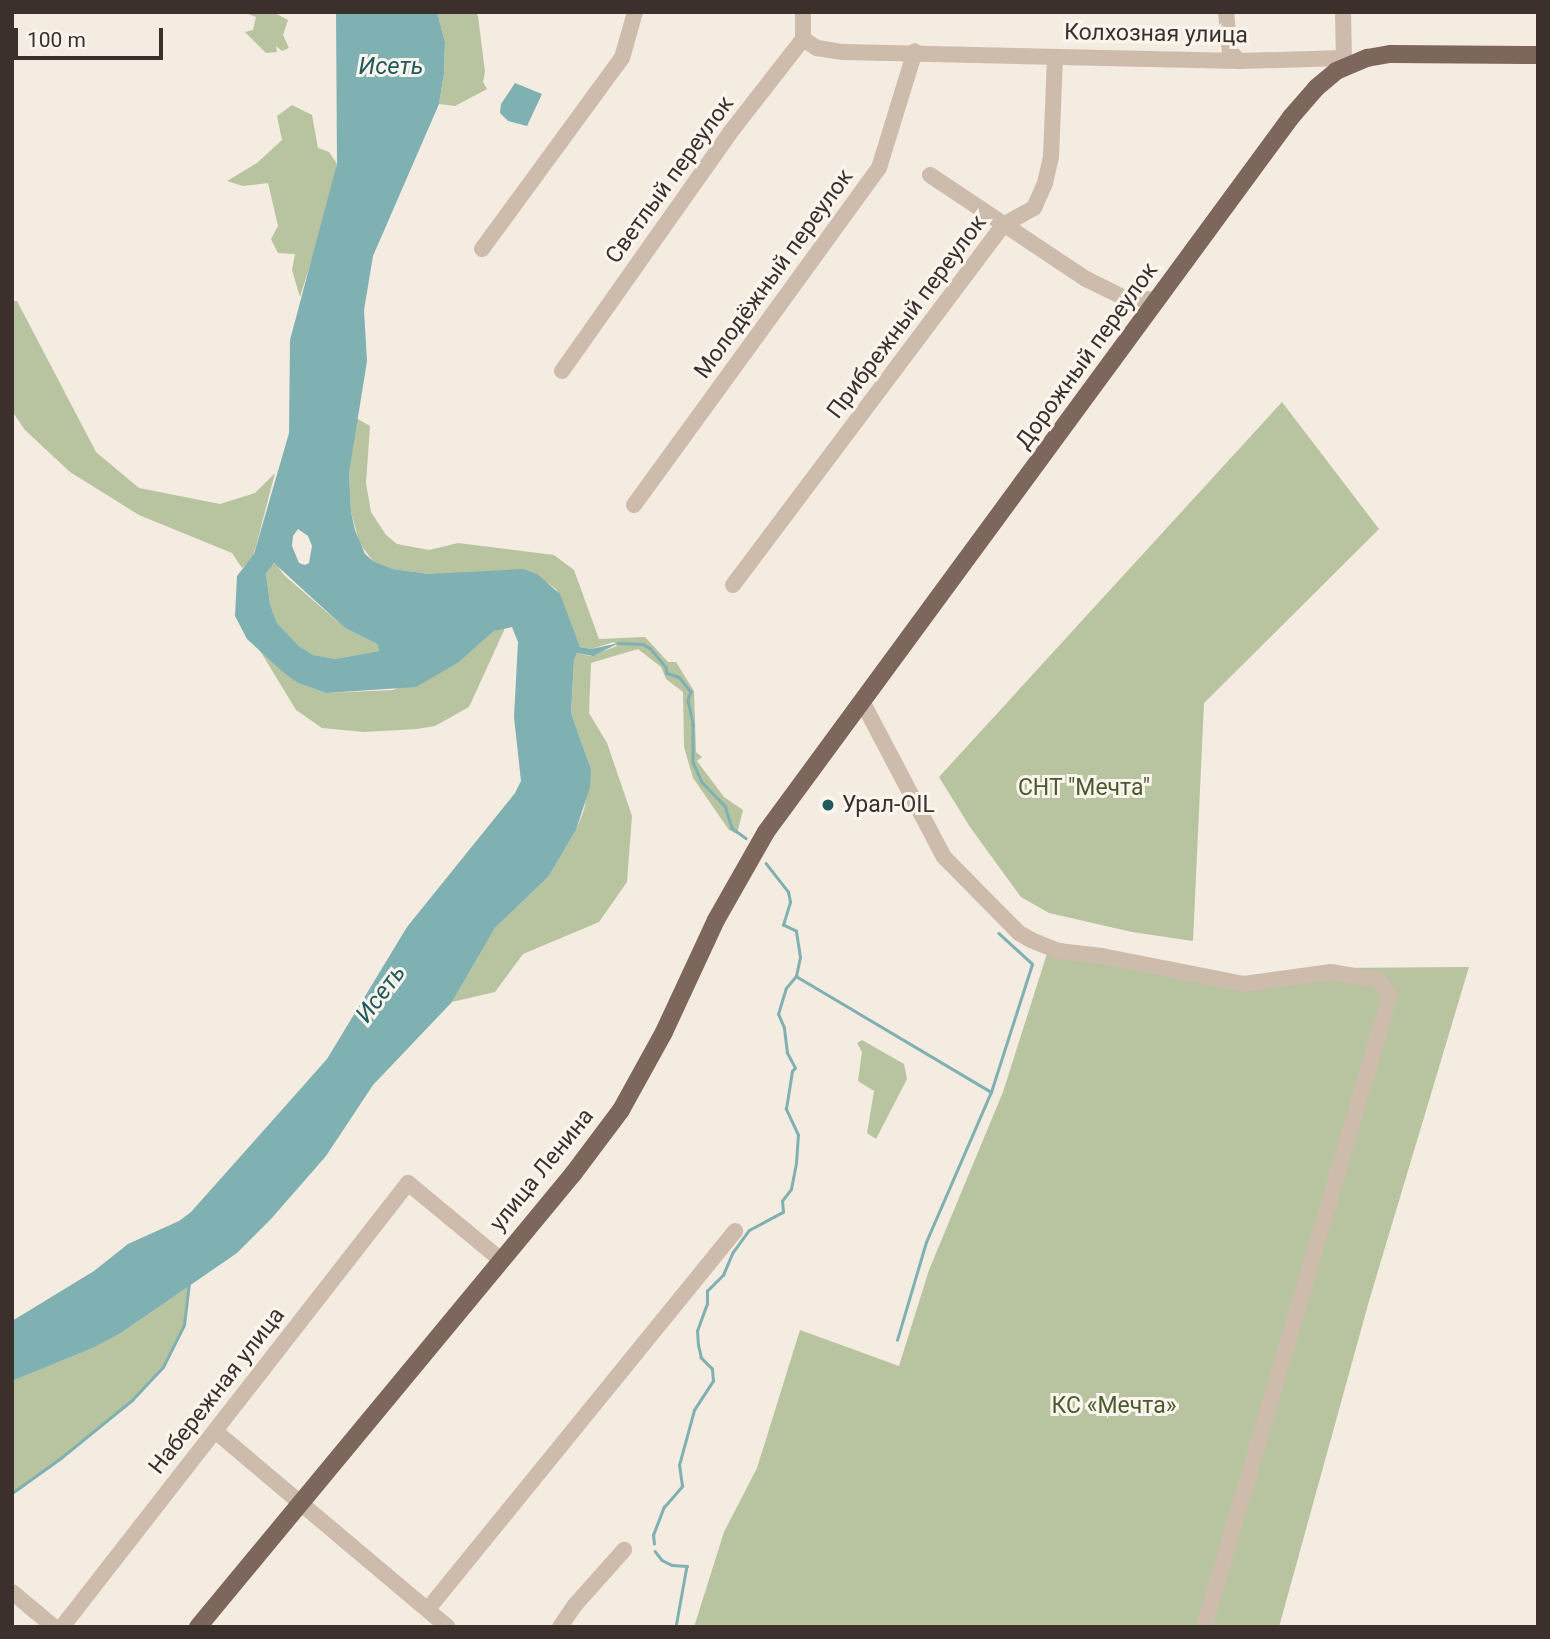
<!DOCTYPE html>
<meta charset="utf-8">
<style>
body{margin:0}
#map{position:relative;width:1550px;height:1639px;overflow:hidden;background:#f4ebe1;font-family:Roboto,sans-serif}
div>[style]{position:absolute}
[style*='--x']{left:calc(var(--x)*1px);top:calc(var(--y)*1px);width:calc(var(--w)*1px);rotate:calc(var(--a)*1deg)}
.green>*{inset:0;background:#b8c4a0}
.water>*{inset:0;background:#7fb0b2}
.stream>*{height:2.5px;margin:-1.25px;padding:0 1.25px;transform-origin:1.25px;border-radius:1.25px;background:#7fb0b2}
.minor>*{height:16px;margin:-8px;padding:0 8px;transform-origin:8px;border-radius:8px;background:#cdbbac}
.major>*{height:18px;margin:-9px;padding:0 9px;transform-origin:9px;border-radius:9px;background:#7d675c}
.dots>*{width:19px;height:19px;translate:-50% -50%;box-sizing:border-box;border:4px solid #fbf5ee;border-radius:50%}
span{translate:-50% -50%;white-space:nowrap;text-align:center;line-height:1.15;-webkit-text-stroke:6px #fbf5ee;paint-order:stroke}
.street-label{font-size:23px;color:#3b302b}
.park-label{font-size:23px;color:#4a5a2e}
.poi-label{font-size:23px;color:#3b302b}
.left{translate:0 -50%;text-align:left}
.water-label{font-size:24px;color:#1f5a5e;font-style:italic}
.frame{position:absolute;inset:0;border:14px solid #3b302b;pointer-events:none}
.scale{position:absolute;left:14px;top:28px;width:149px;height:32px;box-sizing:border-box;border:4px solid #3b302b;border-top:0;padding-left:9px;font-size:21px;line-height:24px;white-space:nowrap;color:#3b302b;-webkit-text-stroke:5px #fbf5ee;paint-order:stroke}
</style>
<div id="map">
<div class="green">
<i style="clip-path:polygon(243px 12px,273px 12px,288px 20px,283px 35px,289px 48px,282px 51px,276px 46px,277px 52px,266px 53px,245px 32px,253px 30px,256px 17px)"></i>
<i style="clip-path:polygon(437px 12px,476px 12px,478px 16px,485px 72px,483px 82px,487px 89px,455px 106px,439px 104px,444px 73px,445px 42px)"></i>
<i style="clip-path:polygon(292px 105px,312px 115px,318px 148px,329px 152px,337px 164px,329px 205px,300px 297px,292px 270px,295px 254px,278px 253px,271px 239px,278px 226px,268px 183px,243px 186px,227px 181px,257px 163px,282px 140px,277px 116px)"></i>
<i style="clip-path:polygon(12px 301px,17px 301px,96px 452px,139px 488px,220px 504px,255px 493px,275px 473px,256px 546px,252px 559px,242px 568px,232px 553px,139px 515px,70px 472px,25px 430px,12px 411px)"></i>
<i style="clip-path:polygon(1282px 402px,1379px 529px,1204px 703px,1193px 941px,1132px 932px,1049px 913px,1021px 897px,970px 827px,939px 777px)"></i>
<i style="clip-path:polygon(356px 418px,370px 426px,366px 483px,371px 512px,386px 535px,397px 544px,429px 550px,458px 543px,554px 555px,574px 570px,599px 639px,645px 637px,668px 662px,676px 662px,694px 691px,696px 752px,702px 757px,697px 761px,724px 797px,743px 810px,737px 834px,729px 830px,693px 778px,684px 747px,683px 692px,666px 679px,661px 667px,638px 649px,591px 663px,589px 713px,607px 743px,632px 816px,627px 882px,599px 922px,523px 954px,495px 992px,452px 1002px,495px 928px,549px 876px,576px 830px,584px 810px,591px 769px,571px 713px,574px 660px,577px 653px,590px 656px,617px 646px,614px 642px,591px 649px,580px 647px,556px 589px,531px 572px,509px 570px,468px 575px,430px 574px,393px 569px,373px 561px,360px 544px,351px 512px,349px 473px)"></i>
<i style="clip-path:polygon(271px 564px,276px 564px,284px 575px,345px 628px,377px 644px,379px 651px,335px 659px,313px 655px,299px 646px,277px 623px,270px 604px,266px 573px)"></i>
<i style="clip-path:polygon(506px 626px,469px 707px,435px 726px,417px 729px,364px 732px,322px 728px,296px 710px,259px 649px,298px 683px,326px 693px,393px 690px,459px 662px,494px 631px)"></i>
<i style="clip-path:polygon(1051px 941px,1231px 978px,1331px 968px,1469px 967px,1369px 1301px,1279px 1627px,694px 1627px,724px 1532px,757px 1468px,800px 1330px,899px 1366px,929px 1270px,1003px 1092px)"></i>
<i style="clip-path:polygon(862px 1040px,904px 1064px,907px 1079px,876px 1139px,867px 1133px,874px 1091px,858px 1081px,862px 1052px,857px 1043px)"></i>
<i style="clip-path:polygon(189px 1286px,184px 1325px,163px 1367px,132px 1400px,61px 1458px,12px 1493px,12px 1381px,93px 1348px,121px 1333px)"></i>
</div>
<div class="water">
<i style="clip-path:polygon(evenodd,336px 12px,437px 12px,445px 42px,444px 73px,439px 104px,373px 256px,364px 310px,367px 361px,349px 473px,351px 512px,355px 530px,365px 554px,373px 561px,393px 569px,430px 574px,523px 569px,537px 574px,560px 594px,580px 647px,591px 649px,619px 643px,593px 656px,577px 653px,574px 660px,571px 713px,591px 769px,590px 787px,576px 830px,549px 876px,495px 928px,452px 1002px,373px 1085px,326px 1156px,271px 1219px,237px 1253px,121px 1333px,93px 1348px,12px 1381px,12px 1321px,94px 1271px,128px 1244px,179px 1221px,191px 1212px,327px 1059px,407px 927px,515px 793px,521px 781px,514px 717px,518px 642px,512px 627px,494px 631px,459px 662px,416px 687px,326px 693px,298px 683px,284px 673px,247px 639px,235px 616px,237px 576px,254px 554px,289px 433px,290px 340px,337px 164px,336px 12px,298px 529px,308px 536px,312px 546px,309px 563px,305px 565px,299px 563px,292px 546px,293px 536px,298px 529px,336px 12px,274px 563px,345px 628px,377px 644px,379px 651px,335px 659px,313px 655px,299px 646px,277px 623px,270px 604px,266px 573px,274px 563px)"></i>
<i style="clip-path:polygon(515px 83px,542px 94px,527px 126px,508px 121px,500px 113px,501px 104px)"></i>
</div>
<div class="stream">
<i style="--x:618;--y:643;--w:25;--a:2"></i>
<i style="--x:643;--y:644;--w:8;--a:30"></i>
<i style="--x:650;--y:648;--w:25;--a:50"></i>
<i style="--x:666;--y:667;--w:6;--a:81"></i>
<i style="--x:667;--y:673;--w:13;--a:18"></i>
<i style="--x:679;--y:677;--w:19;--a:51"></i>
<i style="--x:691;--y:692;--w:9;--a:111"></i>
<i style="--x:688;--y:700;--w:25;--a:78"></i>
<i style="--x:693;--y:724;--w:38;--a:90"></i>
<i style="--x:693;--y:762;--w:22;--a:66"></i>
<i style="--x:702;--y:782;--w:33;--a:46"></i>
<i style="--x:725;--y:806;--w:23;--a:72"></i>
<i style="--x:732;--y:828;--w:17;--a:36"></i>
<i style="--x:796;--y:976;--w:227;--a:30.7"></i>
<i style="--x:991;--y:1092;--w:134;--a:-72.2"></i>
<i style="--x:1032;--y:964;--w:45;--a:-137.7"></i>
<i style="--x:897;--y:1340;--w:102;--a:-73.5"></i>
<i style="--x:926;--y:1242;--w:163;--a:-66.6"></i>
<i style="--x:12;--y:1493;--w:60;--a:-35.5"></i>
<i style="--x:61;--y:1458;--w:92;--a:-39.2"></i>
<i style="--x:132;--y:1400;--w:45;--a:-46.8"></i>
<i style="--x:163;--y:1367;--w:47;--a:-63.4"></i>
<i style="--x:184;--y:1325;--w:42;--a:-83.2"></i>
<i style="--x:654;--y:1544;--w:9;--a:-96"></i>
<i style="--x:653;--y:1535;--w:30;--a:-69"></i>
<i style="--x:664;--y:1507;--w:28;--a:-49"></i>
<i style="--x:682;--y:1486;--w:21;--a:-98"></i>
<i style="--x:679;--y:1465;--w:57;--a:-74.7"></i>
<i style="--x:694;--y:1410;--w:35;--a:-57"></i>
<i style="--x:713;--y:1381;--w:12;--a:-95"></i>
<i style="--x:712;--y:1369;--w:16;--a:-135"></i>
<i style="--x:701;--y:1358;--w:13;--a:-103"></i>
<i style="--x:698;--y:1345;--w:14;--a:-94"></i>
<i style="--x:697;--y:1331;--w:29;--a:-70"></i>
<i style="--x:707;--y:1304;--w:13;--a:-90"></i>
<i style="--x:707;--y:1291;--w:23;--a:-45"></i>
<i style="--x:723;--y:1275;--w:25;--a:-67"></i>
<i style="--x:733;--y:1252;--w:27;--a:-54"></i>
<i style="--x:749;--y:1230;--w:38;--a:-28"></i>
<i style="--x:783;--y:1212;--w:11;--a:-95"></i>
<i style="--x:782;--y:1201;--w:15;--a:-53"></i>
<i style="--x:791;--y:1189;--w:26;--a:-79"></i>
<i style="--x:796;--y:1163;--w:28;--a:-86"></i>
<i style="--x:798;--y:1135;--w:29;--a:-115"></i>
<i style="--x:786;--y:1109;--w:38;--a:-81"></i>
<i style="--x:792;--y:1071;--w:4;--a:-45"></i>
<i style="--x:795;--y:1068;--w:17;--a:-118"></i>
<i style="--x:787;--y:1053;--w:25;--a:-97"></i>
<i style="--x:784;--y:1028;--w:15;--a:-113"></i>
<i style="--x:778;--y:1014;--w:27;--a:-73"></i>
<i style="--x:786;--y:988;--w:16;--a:-50"></i>
<i style="--x:796;--y:976;--w:19;--a:-78"></i>
<i style="--x:800;--y:957;--w:26;--a:-99"></i>
<i style="--x:796;--y:931;--w:14;--a:-155"></i>
<i style="--x:783;--y:925;--w:24;--a:-73"></i>
<i style="--x:790;--y:902;--w:10;--a:-101"></i>
<i style="--x:788;--y:892;--w:36;--a:-128"></i>
<i style="--x:655;--y:1551;--w:11;--a:52"></i>
<i style="--x:662;--y:1560;--w:11;--a:27"></i>
<i style="--x:672;--y:1565;--w:15;--a:4"></i>
<i style="--x:687;--y:1566;--w:62;--a:100.2"></i>
</div>
<div class="minor">
<i style="--x:1226;--y:12;--w:40;--a:84.3"></i>
<i style="--x:1230;--y:52;--w:13;--a:45"></i>
<i style="--x:1343;--y:12;--w:46;--a:88.8"></i>
<i style="--x:803;--y:39;--w:17;--a:33"></i>
<i style="--x:817;--y:48;--w:26;--a:9"></i>
<i style="--x:843;--y:52;--w:396;--a:1.3"></i>
<i style="--x:1239;--y:61;--w:105;--a:-1.6"></i>
<i style="--x:930;--y:175;--w:187;--a:33.7"></i>
<i style="--x:1086;--y:279;--w:43;--a:26"></i>
<i style="--x:1125;--y:298;--w:33;--a:3"></i>
<i style="--x:482;--y:249;--w:237;--a:-53.8"></i>
<i style="--x:622;--y:58;--w:48;--a:-74.2"></i>
<i style="--x:562;--y:371;--w:290;--a:-54.8"></i>
<i style="--x:729;--y:134;--w:120;--a:-52.1"></i>
<i style="--x:803;--y:39;--w:27;--a:-90"></i>
<i style="--x:634;--y:505;--w:417;--a:-54"></i>
<i style="--x:879;--y:168;--w:122;--a:-72.9"></i>
<i style="--x:733;--y:585;--w:450;--a:-53.1"></i>
<i style="--x:1003;--y:225;--w:35;--a:-29"></i>
<i style="--x:1034;--y:208;--w:27;--a:-66"></i>
<i style="--x:1045;--y:183;--w:27;--a:-77"></i>
<i style="--x:1051;--y:157;--w:100;--a:-87.7"></i>
<i style="--x:863;--y:703;--w:174;--a:62.3"></i>
<i style="--x:944;--y:857;--w:107;--a:45.4"></i>
<i style="--x:1019;--y:933;--w:14;--a:30"></i>
<i style="--x:1031;--y:940;--w:29;--a:22"></i>
<i style="--x:1058;--y:951;--w:44;--a:6.5"></i>
<i style="--x:1102;--y:956;--w:145;--a:11.2"></i>
<i style="--x:1244;--y:984;--w:88;--a:-7.9"></i>
<i style="--x:1331;--y:972;--w:48;--a:9.7"></i>
<i style="--x:1378;--y:980;--w:19;--a:51"></i>
<i style="--x:1390;--y:995;--w:659;--a:106.4"></i>
<i style="--x:215;--y:1431;--w:304;--a:40.1"></i>
<i style="--x:12;--y:1592;--w:55;--a:39.8"></i>
<i style="--x:428;--y:1609;--w:487;--a:-50.9"></i>
<i style="--x:62;--y:1627;--w:563;--a:-52.07"></i>
<i style="--x:408;--y:1183;--w:121;--a:39.6"></i>
<i style="--x:560;--y:1627;--w:27;--a:-56"></i>
<i style="--x:575;--y:1605;--w:74;--a:-48.3"></i>
</div>
<div class="major">
<i style="--x:198;--y:1627;--w:588;--a:-50.38"></i>
<i style="--x:573;--y:1174;--w:80;--a:-53.1"></i>
<i style="--x:621;--y:1110;--w:89;--a:-61.1"></i>
<i style="--x:664;--y:1032;--w:123;--a:-65.1"></i>
<i style="--x:716;--y:920;--w:101;--a:-60.4"></i>
<i style="--x:766;--y:832;--w:887;--a:-53.71"></i>
<i style="--x:1291;--y:117;--w:38;--a:-49"></i>
<i style="--x:1316;--y:88;--w:26;--a:-40"></i>
<i style="--x:1336;--y:71;--w:34;--a:-23"></i>
<i style="--x:1367;--y:58;--w:23;--a:-10"></i>
<i style="--x:1390;--y:54;--w:148;--a:0.4"></i>
</div>
<div class="dots">
<i style="left:828px;top:805px;background:#1f5a5e"></i>
</div>
<div class="street-label">
<span style="left:1156px;top:34px;rotate:1deg">Колхозная улица</span>
<span style="left:670px;top:180px;rotate:-54deg">Светлый переулок</span>
<span style="left:774px;top:274px;rotate:-54deg">Молодёжный переулок</span>
<span style="left:907px;top:317px;rotate:-53deg">Прибрежный переулок</span>
<span style="left:1087px;top:356px;rotate:-54deg">Дорожный переулок</span>
<span style="left:542px;top:1170px;rotate:-51deg">улица Ленина</span>
<span style="left:217px;top:1391px;rotate:-52deg">Набережная улица</span>
</div>
<div class="park-label">
<span style="left:1084px;top:788px">СНТ "Мечта"</span>
<span style="left:1114px;top:1406px">КС «Мечта»</span>
</div>
<div class="poi-label">
<span class="left" style="left:842px;top:805px">Урал-OIL</span>
</div>
<div class="water-label">
<span style="left:391px;top:67px">Исеть</span>
<span style="left:381px;top:994px;rotate:-53deg">Исеть</span>
</div>
<div class="frame"></div>
<div class="scale">100 m</div>
</div>
